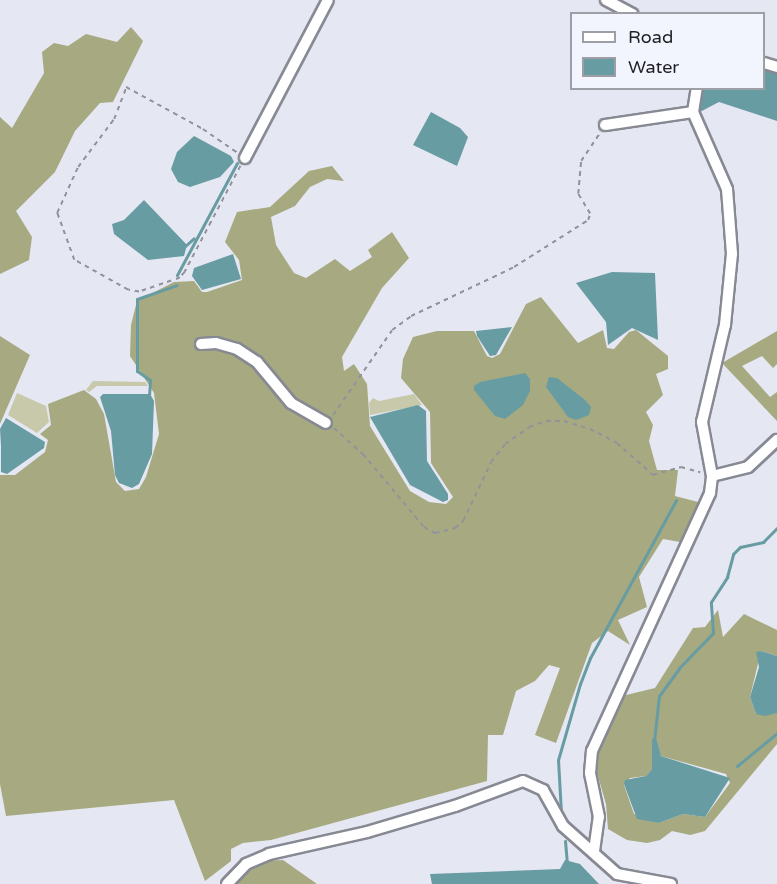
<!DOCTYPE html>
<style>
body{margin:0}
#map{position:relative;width:777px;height:884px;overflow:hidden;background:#e5e7f2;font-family:"Varela Round",sans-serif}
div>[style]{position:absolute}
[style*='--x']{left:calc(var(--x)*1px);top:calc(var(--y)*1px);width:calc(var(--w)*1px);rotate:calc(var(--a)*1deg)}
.green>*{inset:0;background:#c7c9aa}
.forest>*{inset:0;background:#a7aa81}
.water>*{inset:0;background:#689ca3}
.stream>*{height:3px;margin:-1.5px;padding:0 1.5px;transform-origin:1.5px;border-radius:1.5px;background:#689ca3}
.path>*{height:1.5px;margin-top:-0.75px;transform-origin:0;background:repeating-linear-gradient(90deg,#91929a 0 4.5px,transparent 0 9px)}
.roads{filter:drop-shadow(2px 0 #878993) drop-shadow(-2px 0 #878993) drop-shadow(0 2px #878993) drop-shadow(0 -2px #878993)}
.minor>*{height:10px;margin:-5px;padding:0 5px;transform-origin:5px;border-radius:5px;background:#fff}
span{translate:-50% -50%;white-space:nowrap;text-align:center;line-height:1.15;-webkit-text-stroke:5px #f3f5fe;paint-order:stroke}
.legend{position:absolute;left:570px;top:12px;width:195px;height:78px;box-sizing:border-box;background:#f3f5fe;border:2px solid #9e9fa6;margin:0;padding:8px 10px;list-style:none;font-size:18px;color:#1e1f23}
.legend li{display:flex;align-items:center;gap:12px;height:30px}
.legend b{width:30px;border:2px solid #9e9fa6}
</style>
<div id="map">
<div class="green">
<i style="clip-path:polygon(93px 381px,145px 382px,148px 386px,97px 386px,89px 392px,86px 390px)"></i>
<i style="clip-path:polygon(17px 393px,46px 406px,49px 422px,37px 433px,8px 415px)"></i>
<i style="clip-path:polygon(414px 394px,422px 405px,370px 415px,369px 403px,373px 398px,379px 401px)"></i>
</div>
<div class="forest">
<i style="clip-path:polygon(131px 27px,143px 41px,113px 102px,100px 103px,75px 131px,55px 172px,16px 211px,32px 237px,29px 260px,0 274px,0 117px,12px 128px,44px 73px,42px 52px,54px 43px,68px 46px,86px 34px,117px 42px)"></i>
<i style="clip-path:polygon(332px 166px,344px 181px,327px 179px,310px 187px,295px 206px,271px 217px,276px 245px,294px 273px,306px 278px,335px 259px,350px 271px,372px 257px,368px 250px,392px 232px,409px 258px,382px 288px,342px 357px,344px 371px,354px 364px,367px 384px,370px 426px,410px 491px,429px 502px,446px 504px,453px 497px,431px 463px,430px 412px,401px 378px,403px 359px,413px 337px,437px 331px,474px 331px,487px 356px,492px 358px,500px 354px,526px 304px,541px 297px,578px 343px,603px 330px,607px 348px,614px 349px,629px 332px,636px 330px,668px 356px,668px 369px,656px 374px,663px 395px,646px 412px,653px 425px,649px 441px,657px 470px,678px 470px,675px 496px,702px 503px,680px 542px,663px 539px,639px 577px,647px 607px,618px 620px,630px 645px,608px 631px,592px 643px,556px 743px,535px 735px,560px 668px,549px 665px,535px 681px,516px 691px,503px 735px,488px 735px,487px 781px,271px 840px,243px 843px,231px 849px,231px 861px,205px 881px,174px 800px,6px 816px,0 784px,0 475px,15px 475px,45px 452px,48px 440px,40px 434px,51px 425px,48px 404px,84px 390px,96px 399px,104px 414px,116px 482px,125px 491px,139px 489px,146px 477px,159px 434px,154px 393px,130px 356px,131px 325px,137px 301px,174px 282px,194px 281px,202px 292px,207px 292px,242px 280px,239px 260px,225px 242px,237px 212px,270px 207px,309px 171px)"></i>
<i style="clip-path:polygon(777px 331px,777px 364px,773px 368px,762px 356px,742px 366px,770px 397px,777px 392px,777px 421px,722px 363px)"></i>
<i style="clip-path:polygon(0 336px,30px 355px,0 424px)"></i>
<i style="clip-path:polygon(evenodd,718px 610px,723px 637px,744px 614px,777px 630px,777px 656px,761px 651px,750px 697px,756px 714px,777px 713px,777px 744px,705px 831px,690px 835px,672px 831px,660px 840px,647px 843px,627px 840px,608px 829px,606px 804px,595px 766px,596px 754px,622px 696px,655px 688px,693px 628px,705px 627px,718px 610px,652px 739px,661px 756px,726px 774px,730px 783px,705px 817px,683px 814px,659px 823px,634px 814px,624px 785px,630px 778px,646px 776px,652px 769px,652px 739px)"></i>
<i style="clip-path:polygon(283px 860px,317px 884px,235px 884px,261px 861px)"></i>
</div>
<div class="water">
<i style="clip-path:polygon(764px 68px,777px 73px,777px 121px,719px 102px,698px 113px,701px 89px,764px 88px)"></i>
<i style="clip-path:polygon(431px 112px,460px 128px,468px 137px,457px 166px,413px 145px)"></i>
<i style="clip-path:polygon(194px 136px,231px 156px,234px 162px,220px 177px,190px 187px,178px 182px,171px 169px,177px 152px)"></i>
<i style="clip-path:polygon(144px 200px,187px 245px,184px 256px,148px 260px,114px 234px,112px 224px,124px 220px)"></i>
<i style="clip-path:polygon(233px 254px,241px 279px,202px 290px,192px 276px,194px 268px)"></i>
<i style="clip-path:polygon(612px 272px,655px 273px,658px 340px,632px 328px,608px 345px,606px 322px,576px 283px)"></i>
<i style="clip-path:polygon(512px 327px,496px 355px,490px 356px,477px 336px,476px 331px)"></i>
<i style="clip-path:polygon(525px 373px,530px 379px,530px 391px,523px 405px,505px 419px,495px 416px,474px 390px,474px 386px,480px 382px)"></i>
<i style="clip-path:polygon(549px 377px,557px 378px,585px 400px,591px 407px,589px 415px,576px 420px,568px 417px,546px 387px)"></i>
<i style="clip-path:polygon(103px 394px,150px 394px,154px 401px,152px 454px,139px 484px,132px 488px,119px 483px,115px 475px,111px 431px,100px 397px)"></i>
<i style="clip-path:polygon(418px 405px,426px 411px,427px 461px,448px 494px,448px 500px,443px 502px,410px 485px,370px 417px)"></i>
<i style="clip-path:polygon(6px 418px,45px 442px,44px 448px,7px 474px,1px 472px,1px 446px,0 429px)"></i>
<i style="clip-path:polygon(761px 651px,777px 656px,777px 713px,765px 716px,756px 714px,750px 697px,759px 667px,756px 652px)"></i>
<i style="clip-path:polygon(656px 738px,661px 756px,730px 778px,705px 817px,683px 814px,659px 823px,637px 819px,624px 784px,625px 780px,646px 776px,652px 769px,652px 739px)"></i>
<i style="clip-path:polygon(565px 860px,580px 864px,599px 884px,432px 884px,430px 874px,560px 869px)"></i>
</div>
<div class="stream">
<i style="--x:184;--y:247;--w:13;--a:-42"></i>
<i style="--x:177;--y:275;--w:127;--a:-61.8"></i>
<i style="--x:149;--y:396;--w:16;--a:-86"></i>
<i style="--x:150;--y:380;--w:16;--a:-145"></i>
<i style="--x:137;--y:371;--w:72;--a:-90"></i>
<i style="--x:137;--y:299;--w:42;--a:-19.3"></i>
<i style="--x:654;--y:741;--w:45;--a:-83.7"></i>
<i style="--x:659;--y:696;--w:34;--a:-54"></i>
<i style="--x:679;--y:668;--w:49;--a:-45.8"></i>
<i style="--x:713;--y:633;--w:31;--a:-94"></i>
<i style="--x:711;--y:602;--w:30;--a:-57"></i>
<i style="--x:727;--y:577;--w:24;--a:-75"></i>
<i style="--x:733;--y:554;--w:10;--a:-45"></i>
<i style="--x:740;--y:547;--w:24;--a:-12"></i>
<i style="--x:763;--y:542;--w:20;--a:-45"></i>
<i style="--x:737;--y:766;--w:52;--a:-39.5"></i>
<i style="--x:561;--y:813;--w:53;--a:-93.2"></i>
<i style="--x:558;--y:760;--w:79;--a:-73.9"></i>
<i style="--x:580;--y:684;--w:28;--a:-69"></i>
<i style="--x:590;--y:658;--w:180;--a:-61.4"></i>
<i style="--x:565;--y:841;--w:23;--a:85"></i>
</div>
<div class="path">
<i style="--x:126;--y:87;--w:88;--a:28.6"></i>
<i style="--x:203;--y:129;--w:51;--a:34.6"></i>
<i style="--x:245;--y:158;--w:129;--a:117.8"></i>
<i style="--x:185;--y:272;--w:8;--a:130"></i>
<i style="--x:180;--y:278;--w:43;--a:161.1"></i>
<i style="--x:139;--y:292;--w:11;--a:-170"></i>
<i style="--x:128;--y:290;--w:62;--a:-150.9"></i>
<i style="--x:74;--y:260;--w:50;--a:-109.9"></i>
<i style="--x:57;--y:213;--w:51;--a:-65.5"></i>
<i style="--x:78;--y:167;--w:60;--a:-53.1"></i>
<i style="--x:114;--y:119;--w:34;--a:-69"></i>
<i style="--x:333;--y:415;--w:103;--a:-55.2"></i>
<i style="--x:392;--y:330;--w:24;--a:-36"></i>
<i style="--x:411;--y:316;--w:114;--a:-25.4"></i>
<i style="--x:514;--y:267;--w:88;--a:-32.4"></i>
<i style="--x:588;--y:220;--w:6;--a:-72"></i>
<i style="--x:590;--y:214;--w:23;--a:-121"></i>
<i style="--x:578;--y:194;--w:33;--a:-85"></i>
<i style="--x:581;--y:161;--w:32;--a:-56"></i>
<i style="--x:334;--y:428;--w:39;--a:42"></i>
<i style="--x:363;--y:454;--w:95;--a:50.1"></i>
<i style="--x:424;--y:527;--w:13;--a:29"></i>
<i style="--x:435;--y:533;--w:21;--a:-14"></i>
<i style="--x:455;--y:528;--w:11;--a:-41"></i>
<i style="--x:463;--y:521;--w:65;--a:-64.6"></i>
<i style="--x:491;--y:462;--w:23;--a:-52"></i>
<i style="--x:505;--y:444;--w:29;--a:-35"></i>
<i style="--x:529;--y:427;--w:18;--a:-19"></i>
<i style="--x:546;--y:421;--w:18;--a:0"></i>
<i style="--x:564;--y:421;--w:27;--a:17"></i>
<i style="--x:590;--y:429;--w:30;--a:27"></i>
<i style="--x:617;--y:443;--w:48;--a:41.6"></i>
<i style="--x:653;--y:475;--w:29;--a:-16"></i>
<i style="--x:681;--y:467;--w:20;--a:15"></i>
</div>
<div class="roads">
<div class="minor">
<i style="--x:606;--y:0;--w:30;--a:28"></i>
<i style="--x:764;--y:63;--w:14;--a:17"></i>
<i style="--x:605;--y:125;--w:89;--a:-8.4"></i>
<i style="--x:245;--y:158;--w:178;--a:-62.3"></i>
<i style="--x:201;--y:344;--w:15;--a:-4"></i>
<i style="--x:216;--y:343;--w:22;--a:16"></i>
<i style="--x:237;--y:349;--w:24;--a:33"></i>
<i style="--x:257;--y:362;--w:53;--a:50.3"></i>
<i style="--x:291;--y:403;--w:40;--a:29.7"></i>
<i style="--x:712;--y:476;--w:37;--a:-14"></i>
<i style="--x:748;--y:467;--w:40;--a:-43"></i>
<i style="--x:594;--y:851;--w:34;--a:-82"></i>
<i style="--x:599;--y:817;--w:45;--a:-101.6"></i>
<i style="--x:590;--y:773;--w:22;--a:-85"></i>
<i style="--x:592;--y:751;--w:284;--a:-65.4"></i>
<i style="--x:710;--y:493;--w:17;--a:-83"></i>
<i style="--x:712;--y:476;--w:55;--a:-100.5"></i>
<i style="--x:702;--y:422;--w:100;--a:-76.7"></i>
<i style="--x:725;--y:325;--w:71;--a:-84.4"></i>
<i style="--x:732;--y:254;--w:65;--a:-94.4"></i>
<i style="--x:727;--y:189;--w:84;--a:-113.8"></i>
<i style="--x:693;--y:112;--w:24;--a:-81"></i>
<i style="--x:227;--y:884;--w:28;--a:-46"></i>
<i style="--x:246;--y:864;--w:25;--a:-23"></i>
<i style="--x:269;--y:854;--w:100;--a:-12.7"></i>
<i style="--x:367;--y:832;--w:92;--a:-16.5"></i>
<i style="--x:455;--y:806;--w:72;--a:-20.2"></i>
<i style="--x:523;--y:781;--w:22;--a:24"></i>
<i style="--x:543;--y:790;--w:41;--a:60.9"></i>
<i style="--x:563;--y:826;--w:72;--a:41.6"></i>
<i style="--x:617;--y:874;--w:55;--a:10.5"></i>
</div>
</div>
<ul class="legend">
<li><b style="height:8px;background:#fff"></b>Road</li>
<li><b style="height:16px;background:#689ca3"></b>Water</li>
</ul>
</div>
